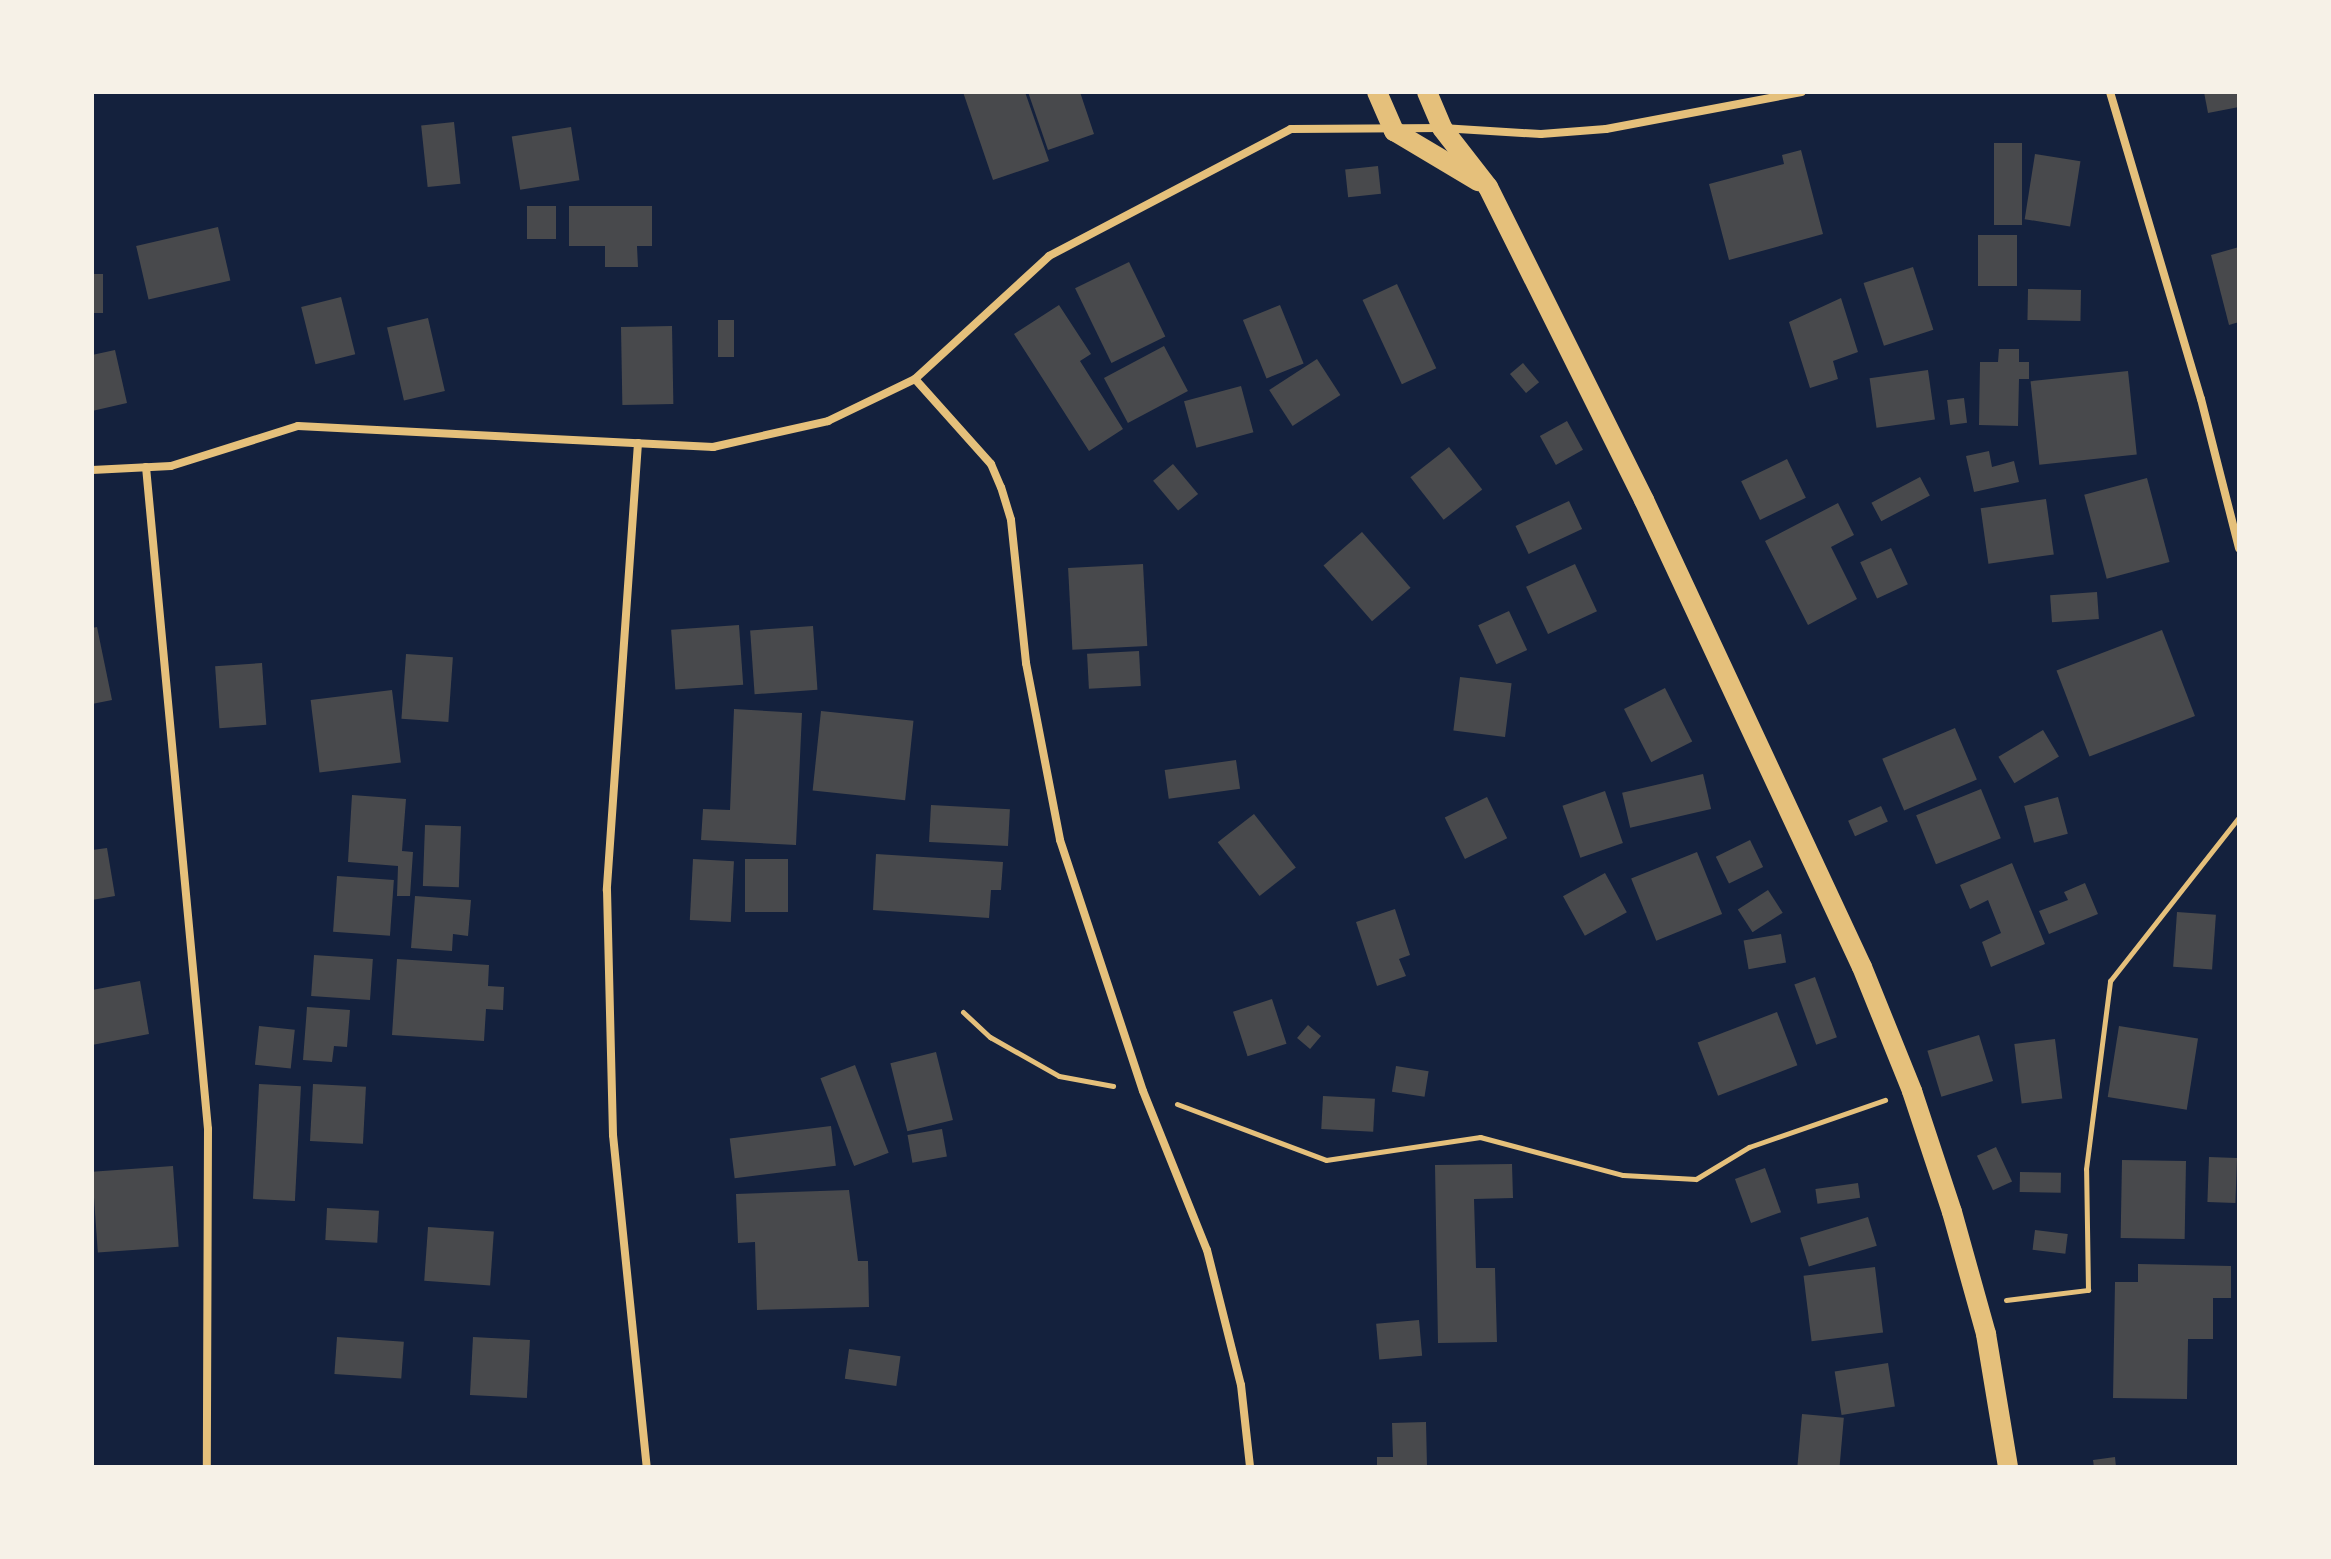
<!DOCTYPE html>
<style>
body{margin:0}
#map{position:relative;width:2331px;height:1559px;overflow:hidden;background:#14213d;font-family:"Sofia Sans Condensed",sans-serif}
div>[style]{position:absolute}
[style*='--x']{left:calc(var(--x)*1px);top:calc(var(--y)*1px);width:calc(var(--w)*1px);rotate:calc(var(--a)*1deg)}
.building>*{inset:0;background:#48494c;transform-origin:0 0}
.path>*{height:5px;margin:-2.5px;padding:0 2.5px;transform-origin:2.5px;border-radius:2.5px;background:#e5c07b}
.minor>*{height:8px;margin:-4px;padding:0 4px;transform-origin:4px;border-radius:4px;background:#e5c07b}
.primary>*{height:20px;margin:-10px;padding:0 10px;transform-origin:10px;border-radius:10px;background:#e5c07b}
span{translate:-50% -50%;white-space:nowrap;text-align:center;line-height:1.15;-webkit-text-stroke:8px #f6f1e7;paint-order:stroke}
.frame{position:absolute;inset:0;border:94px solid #f6f1e7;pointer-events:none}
</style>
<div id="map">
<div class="building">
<i style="clip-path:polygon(963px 92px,1025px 92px,1049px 161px,993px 180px)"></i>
<i style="clip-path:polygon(1028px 92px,1080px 92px,1094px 134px,1048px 150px)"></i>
<i style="clip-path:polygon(2204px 92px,2239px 92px,2239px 107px,2208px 113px)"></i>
<i style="left:454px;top:122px;width:62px;height:33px;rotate:84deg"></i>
<i style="left:571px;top:127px;width:54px;height:60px;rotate:81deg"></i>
<i style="left:1994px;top:143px;width:28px;height:82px"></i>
<i style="clip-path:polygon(1801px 150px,1823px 234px,1729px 260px,1709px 184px,1784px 164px,1782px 155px)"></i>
<i style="left:2035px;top:154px;width:46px;height:66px;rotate:9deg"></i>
<i style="left:1378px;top:166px;width:28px;height:33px;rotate:84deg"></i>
<i style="left:527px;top:206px;width:29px;height:33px"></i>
<i style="clip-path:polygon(569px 206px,652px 206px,652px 246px,637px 246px,638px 267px,605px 267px,605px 246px,569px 246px)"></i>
<i style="left:218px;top:227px;width:55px;height:84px;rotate:77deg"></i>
<i style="left:1978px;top:235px;width:39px;height:51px"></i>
<i style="clip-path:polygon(2239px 247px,2239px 322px,2229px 325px,2211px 255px)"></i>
<i style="left:1129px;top:262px;width:83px;height:60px;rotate:64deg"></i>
<i style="left:1913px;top:267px;width:66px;height:52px;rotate:72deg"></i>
<i style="left:92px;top:274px;width:11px;height:39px"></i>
<i style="left:1397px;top:284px;width:93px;height:38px;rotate:65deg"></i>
<i style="left:2028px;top:289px;width:53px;height:31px;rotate:1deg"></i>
<i style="left:341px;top:297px;width:59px;height:41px;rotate:76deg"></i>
<i style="clip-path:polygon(1841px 298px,1858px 352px,1833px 361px,1838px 379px,1810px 388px,1789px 322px)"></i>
<i style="clip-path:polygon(1059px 305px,1091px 354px,1080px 361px,1123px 429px,1089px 451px,1014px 334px)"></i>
<i style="left:1280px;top:305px;width:63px;height:40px;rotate:68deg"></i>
<i style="left:428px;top:318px;width:75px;height:42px;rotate:77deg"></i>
<i style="left:718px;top:320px;width:16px;height:37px"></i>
<i style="left:672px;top:326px;width:78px;height:51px;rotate:89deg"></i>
<i style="left:1164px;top:346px;width:51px;height:68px;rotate:62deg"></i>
<i style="clip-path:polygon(1999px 349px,2019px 349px,2019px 362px,2029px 362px,2029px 379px,2019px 379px,2018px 426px,1979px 425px,1980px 362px,1998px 362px)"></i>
<i style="clip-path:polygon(115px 350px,127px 403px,92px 411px,92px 355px)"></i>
<i style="left:1317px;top:359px;width:43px;height:57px;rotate:57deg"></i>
<i style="left:1523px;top:363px;width:25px;height:17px;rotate:50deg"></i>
<i style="left:1928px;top:370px;width:50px;height:59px;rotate:82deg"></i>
<i style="left:2128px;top:371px;width:84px;height:98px;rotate:84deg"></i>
<i style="left:1241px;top:386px;width:48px;height:59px;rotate:75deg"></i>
<i style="left:1964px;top:398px;width:25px;height:17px;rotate:83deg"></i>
<i style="left:1567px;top:421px;width:33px;height:31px;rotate:61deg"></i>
<i style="left:1449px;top:447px;width:54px;height:49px;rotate:52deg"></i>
<i style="clip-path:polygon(1989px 451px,1992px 467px,2014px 461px,2019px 482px,1974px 492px,1966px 456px)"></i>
<i style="left:1787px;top:459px;width:43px;height:51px;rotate:64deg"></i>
<i style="left:1173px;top:464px;width:39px;height:26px;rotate:50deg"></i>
<i style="left:1920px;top:477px;width:21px;height:55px;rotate:62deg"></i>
<i style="left:2147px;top:478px;width:87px;height:65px;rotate:75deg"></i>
<i style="left:2046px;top:499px;width:56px;height:66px;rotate:82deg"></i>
<i style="left:1569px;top:501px;width:31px;height:59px;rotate:65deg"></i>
<i style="clip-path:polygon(1838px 503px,1854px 535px,1831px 547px,1857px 599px,1808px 625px,1765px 541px)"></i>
<i style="left:1362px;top:532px;width:74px;height:51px;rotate:49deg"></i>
<i style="left:1891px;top:548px;width:40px;height:34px;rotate:65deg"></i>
<i style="left:1143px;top:564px;width:82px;height:75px;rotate:87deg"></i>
<i style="left:1575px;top:564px;width:52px;height:54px;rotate:65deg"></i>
<i style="left:2097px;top:592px;width:27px;height:47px;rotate:86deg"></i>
<i style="left:1509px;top:611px;width:43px;height:34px;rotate:65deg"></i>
<i style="left:739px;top:625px;width:60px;height:68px;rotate:86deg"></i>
<i style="left:813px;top:626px;width:64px;height:63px;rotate:86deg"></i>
<i style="clip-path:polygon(97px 627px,112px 700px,92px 704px,92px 628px)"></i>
<i style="left:2162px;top:630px;width:92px;height:113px;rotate:69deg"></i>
<i style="left:1139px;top:651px;width:35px;height:52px;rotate:87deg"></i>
<i style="left:406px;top:654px;width:47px;height:65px;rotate:4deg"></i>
<i style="left:262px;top:663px;width:62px;height:47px;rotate:86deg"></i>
<i style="left:1460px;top:677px;width:52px;height:54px;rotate:7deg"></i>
<i style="left:1665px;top:688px;width:60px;height:46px;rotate:63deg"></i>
<i style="left:392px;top:690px;width:73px;height:82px;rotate:83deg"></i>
<i style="clip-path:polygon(734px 709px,802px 713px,796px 845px,701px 840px,703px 809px,730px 810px)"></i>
<i style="left:821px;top:711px;width:93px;height:80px;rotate:6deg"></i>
<i style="left:1955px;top:728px;width:56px;height:79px;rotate:67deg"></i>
<i style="left:2043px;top:730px;width:31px;height:52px;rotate:59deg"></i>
<i style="left:1236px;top:760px;width:29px;height:72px;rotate:82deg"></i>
<i style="left:1703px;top:774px;width:36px;height:83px;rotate:77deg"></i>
<i style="left:1981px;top:789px;width:53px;height:70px;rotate:68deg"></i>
<i style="left:1605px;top:791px;width:55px;height:45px;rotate:71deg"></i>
<i style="clip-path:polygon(352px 795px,406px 799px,402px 851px,413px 852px,410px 896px,397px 896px,398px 866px,348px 862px)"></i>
<i style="left:1487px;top:797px;width:46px;height:47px;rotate:64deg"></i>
<i style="left:2058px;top:797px;width:38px;height:35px;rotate:75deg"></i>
<i style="left:931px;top:805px;width:79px;height:37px;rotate:3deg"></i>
<i style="left:1881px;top:806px;width:17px;height:36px;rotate:66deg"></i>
<i style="left:1254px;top:814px;width:68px;height:46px;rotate:52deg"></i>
<i style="left:425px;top:825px;width:36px;height:61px;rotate:2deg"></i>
<i style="left:1750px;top:840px;width:30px;height:38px;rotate:64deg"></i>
<i style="clip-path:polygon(107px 848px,115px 896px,92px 900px,92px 850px)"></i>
<i style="left:1697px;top:852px;width:67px;height:71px;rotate:68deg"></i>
<i style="clip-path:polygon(876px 854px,1003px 862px,1001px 890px,991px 890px,989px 918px,873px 910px)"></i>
<i style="left:693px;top:859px;width:41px;height:61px;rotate:3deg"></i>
<i style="left:745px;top:859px;width:43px;height:53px"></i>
<i style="clip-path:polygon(2012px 863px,2045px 944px,1991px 967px,1982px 942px,2001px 933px,1988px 900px,1970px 909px,1960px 885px)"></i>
<i style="left:1605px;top:873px;width:45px;height:48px;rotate:61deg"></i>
<i style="left:337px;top:876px;width:57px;height:56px;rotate:4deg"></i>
<i style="clip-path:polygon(2085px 883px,2098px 914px,2049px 934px,2039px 911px,2068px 900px,2064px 892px)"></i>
<i style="left:1768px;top:890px;width:27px;height:36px;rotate:57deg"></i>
<i style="clip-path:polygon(415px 896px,471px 900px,468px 936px,453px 934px,452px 951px,411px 948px)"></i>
<i style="clip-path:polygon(1395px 909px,1410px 955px,1399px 959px,1406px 976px,1377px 986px,1356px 922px)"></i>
<i style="left:2177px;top:912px;width:39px;height:55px;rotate:4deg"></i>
<i style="left:1781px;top:934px;width:29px;height:38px;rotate:80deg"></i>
<i style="left:314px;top:955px;width:59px;height:41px;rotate:4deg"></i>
<i style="clip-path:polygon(397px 959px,489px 965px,488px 986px,504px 987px,503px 1010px,486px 1009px,484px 1041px,392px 1035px)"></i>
<i style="left:1815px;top:977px;width:64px;height:22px;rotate:70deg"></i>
<i style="clip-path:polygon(140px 981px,149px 1034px,92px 1045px,92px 990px)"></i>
<i style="left:1272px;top:999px;width:47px;height:41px;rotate:72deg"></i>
<i style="clip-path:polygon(307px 1007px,350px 1010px,347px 1047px,334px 1046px,332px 1062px,303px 1060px)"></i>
<i style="left:1777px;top:1012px;width:57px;height:85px;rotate:69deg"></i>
<i style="left:1308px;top:1025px;width:17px;height:17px;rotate:40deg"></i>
<i style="left:259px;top:1026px;width:36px;height:39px;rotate:6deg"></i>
<i style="left:2119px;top:1026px;width:80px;height:72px;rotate:9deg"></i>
<i style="left:1979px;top:1035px;width:48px;height:54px;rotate:73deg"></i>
<i style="left:2055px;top:1039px;width:60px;height:41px;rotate:83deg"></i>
<i style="left:936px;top:1052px;width:70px;height:47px;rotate:76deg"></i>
<i style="left:855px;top:1065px;width:94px;height:37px;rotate:69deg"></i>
<i style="left:1396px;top:1066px;width:33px;height:26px;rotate:9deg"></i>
<i style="left:259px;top:1084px;width:42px;height:115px;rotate:3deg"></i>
<i style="left:313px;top:1084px;width:53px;height:57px;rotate:3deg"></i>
<i style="left:1323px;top:1096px;width:52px;height:33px;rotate:3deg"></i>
<i style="left:831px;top:1126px;width:40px;height:102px;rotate:83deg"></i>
<i style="left:942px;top:1129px;width:28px;height:35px;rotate:80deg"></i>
<i style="left:1996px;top:1147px;width:38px;height:21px;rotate:65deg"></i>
<i style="left:2209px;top:1157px;width:28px;height:45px;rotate:2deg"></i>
<i style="left:2122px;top:1160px;width:64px;height:78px;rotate:1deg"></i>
<i style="clip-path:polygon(1512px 1164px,1513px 1198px,1474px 1199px,1476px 1268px,1495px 1268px,1497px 1342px,1438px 1343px,1435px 1165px)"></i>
<i style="left:173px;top:1166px;width:81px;height:81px;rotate:86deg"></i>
<i style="left:1765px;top:1168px;width:47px;height:32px;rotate:70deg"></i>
<i style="left:2020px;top:1172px;width:41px;height:20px;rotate:1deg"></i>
<i style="left:1858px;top:1183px;width:15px;height:43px;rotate:82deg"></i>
<i style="clip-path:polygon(849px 1190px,858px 1261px,868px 1261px,869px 1307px,757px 1310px,755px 1242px,738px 1243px,736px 1194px)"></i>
<i style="left:327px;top:1208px;width:52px;height:32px;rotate:3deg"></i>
<i style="left:1868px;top:1217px;width:30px;height:71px;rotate:73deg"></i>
<i style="left:428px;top:1227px;width:66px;height:54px;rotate:4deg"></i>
<i style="left:2035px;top:1230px;width:33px;height:20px;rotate:7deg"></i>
<i style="clip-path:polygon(2138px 1264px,2231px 1266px,2231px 1298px,2213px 1298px,2213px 1339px,2188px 1339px,2187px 1399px,2113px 1398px,2115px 1282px,2138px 1282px)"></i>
<i style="left:1875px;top:1267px;width:66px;height:72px;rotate:83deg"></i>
<i style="left:1419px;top:1320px;width:36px;height:43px;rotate:85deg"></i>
<i style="left:337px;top:1337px;width:67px;height:37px;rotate:4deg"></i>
<i style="left:473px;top:1337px;width:57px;height:58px;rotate:3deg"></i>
<i style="left:849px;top:1349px;width:52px;height:30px;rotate:8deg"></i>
<i style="left:1888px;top:1363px;width:44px;height:54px;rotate:81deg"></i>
<i style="left:1802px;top:1414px;width:42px;height:53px;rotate:5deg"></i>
<i style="clip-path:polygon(1426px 1422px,1427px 1467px,1377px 1467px,1377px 1457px,1393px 1457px,1392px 1423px)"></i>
<i style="clip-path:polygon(2115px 1457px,2116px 1467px,2094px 1467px,2093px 1460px)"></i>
</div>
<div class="path">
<i style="--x:963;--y:1012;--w:37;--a:43"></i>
<i style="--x:990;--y:1037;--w:79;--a:29.5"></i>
<i style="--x:1059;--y:1076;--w:55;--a:10.5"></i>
<i style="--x:1177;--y:1104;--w:159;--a:20.6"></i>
<i style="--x:1326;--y:1160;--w:156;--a:-8.5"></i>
<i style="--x:1480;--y:1137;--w:148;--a:14.9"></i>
<i style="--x:1623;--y:1175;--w:73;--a:3.1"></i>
<i style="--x:1696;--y:1179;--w:62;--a:-31.1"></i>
<i style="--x:1749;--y:1147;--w:144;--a:-19.1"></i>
<i style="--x:2006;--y:1300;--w:83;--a:-7"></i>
<i style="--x:2088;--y:1290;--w:121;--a:-90.9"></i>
<i style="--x:2086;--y:1169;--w:190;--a:-82.7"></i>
<i style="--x:2110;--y:981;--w:209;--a:-51.8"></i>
</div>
<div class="minor">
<i style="--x:2110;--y:92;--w:320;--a:73.5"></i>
<i style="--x:2201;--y:399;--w:154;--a:75.7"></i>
<i style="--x:915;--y:379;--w:114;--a:48.2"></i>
<i style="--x:991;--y:464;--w:25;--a:67"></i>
<i style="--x:1001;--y:487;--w:34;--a:73"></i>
<i style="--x:1011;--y:520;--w:144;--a:84"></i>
<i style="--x:1026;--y:663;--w:180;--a:79.1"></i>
<i style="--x:1060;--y:840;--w:264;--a:71.7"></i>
<i style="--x:1143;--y:1091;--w:171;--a:68.1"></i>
<i style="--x:1207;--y:1250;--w:139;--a:75.9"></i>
<i style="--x:1241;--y:1385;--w:82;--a:83.7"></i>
<i style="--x:638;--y:443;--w:448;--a:94"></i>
<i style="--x:607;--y:890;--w:245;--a:88.6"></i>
<i style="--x:613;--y:1135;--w:334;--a:84.2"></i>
<i style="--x:146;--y:467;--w:665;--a:84.65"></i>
<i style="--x:208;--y:1129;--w:338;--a:90.2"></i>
<i style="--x:92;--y:470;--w:79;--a:-2.9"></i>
<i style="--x:171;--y:466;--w:133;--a:-17.5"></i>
<i style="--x:298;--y:426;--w:416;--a:2.9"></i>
<i style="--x:713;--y:447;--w:118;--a:-12.7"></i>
<i style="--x:828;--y:421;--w:97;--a:-25.8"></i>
<i style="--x:915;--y:379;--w:182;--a:-42.5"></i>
<i style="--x:1049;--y:256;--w:273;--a:-27.7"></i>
<i style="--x:1291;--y:129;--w:151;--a:-0.4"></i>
<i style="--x:1442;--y:128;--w:99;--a:3.5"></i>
<i style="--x:1541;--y:134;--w:65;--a:-4.4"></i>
<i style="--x:1606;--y:129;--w:199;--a:-10.7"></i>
</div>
<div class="primary">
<i style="--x:1377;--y:92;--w:43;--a:66.4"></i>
<i style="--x:1394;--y:131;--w:98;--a:30.8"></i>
<i style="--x:1427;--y:92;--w:39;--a:67"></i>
<i style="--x:1442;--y:128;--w:75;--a:52.1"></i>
<i style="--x:1488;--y:187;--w:350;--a:63.5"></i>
<i style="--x:1644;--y:500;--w:515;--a:64.98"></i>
<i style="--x:1862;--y:967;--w:134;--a:68"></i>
<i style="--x:1912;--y:1091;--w:127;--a:71.7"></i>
<i style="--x:1952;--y:1212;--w:127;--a:74.4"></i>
<i style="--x:1986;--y:1334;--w:135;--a:80.6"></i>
</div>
<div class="frame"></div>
</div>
